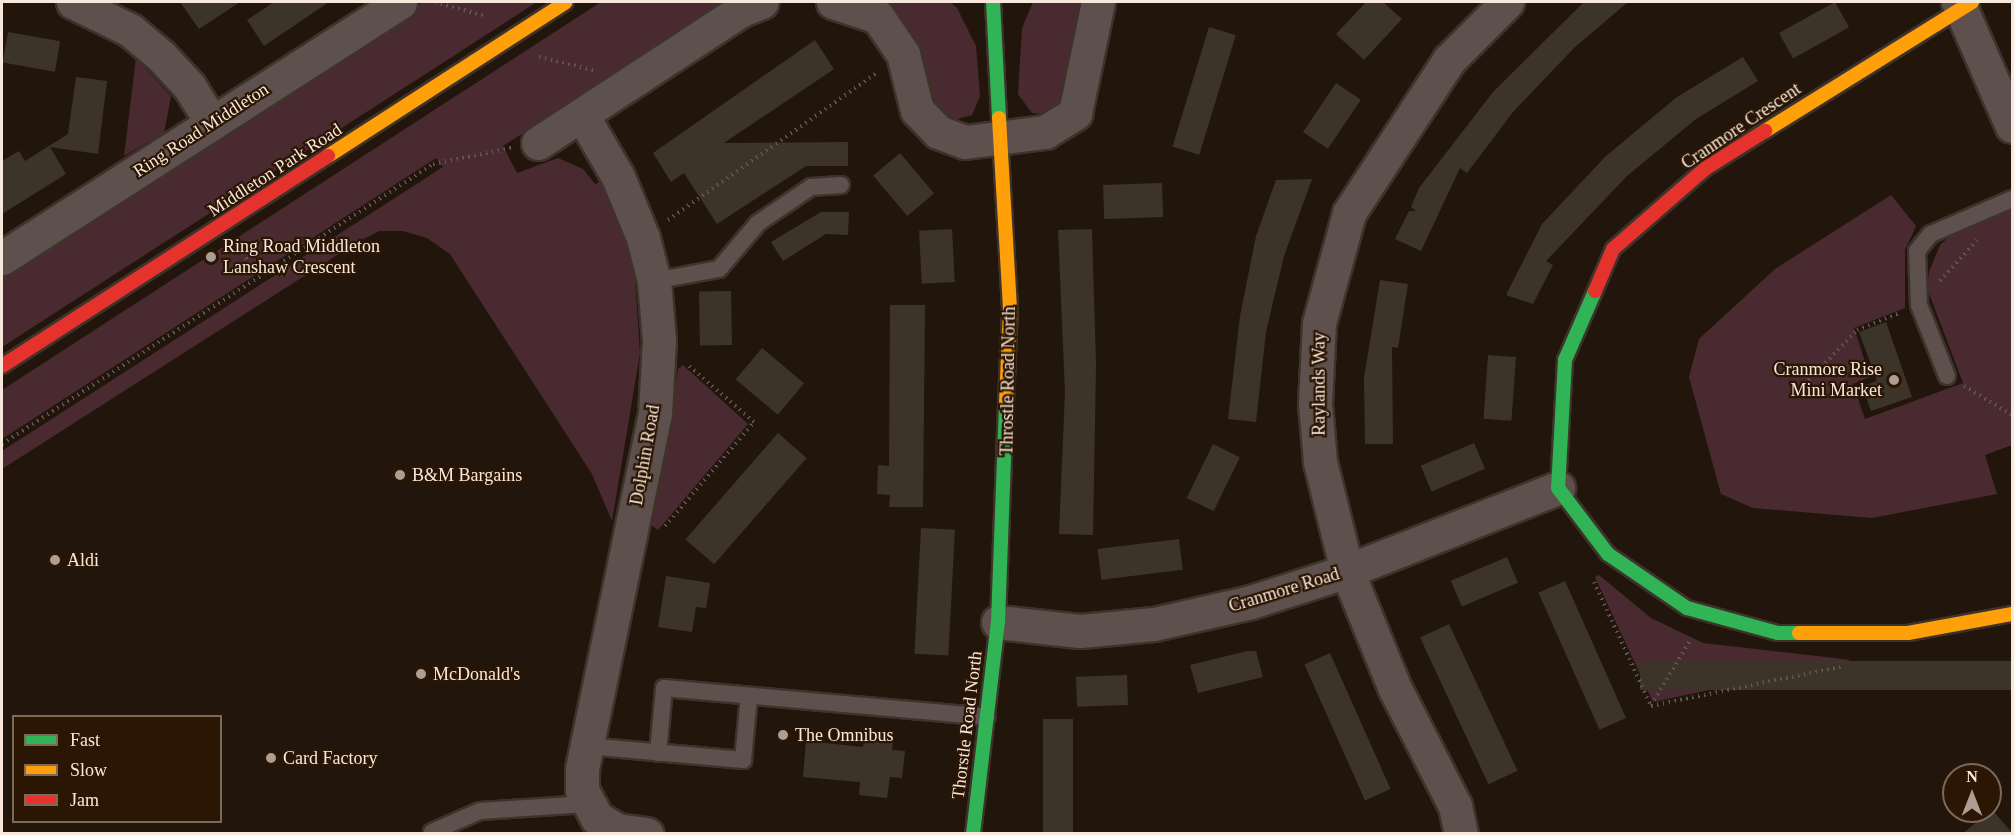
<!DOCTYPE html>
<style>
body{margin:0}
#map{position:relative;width:2014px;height:835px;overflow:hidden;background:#22160c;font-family:Georgia,serif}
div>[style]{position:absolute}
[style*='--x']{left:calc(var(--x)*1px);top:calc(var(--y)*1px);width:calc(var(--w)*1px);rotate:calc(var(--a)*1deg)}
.green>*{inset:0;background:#4a2a31}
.building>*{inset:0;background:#3c3429;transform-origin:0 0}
.path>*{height:4px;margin-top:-2px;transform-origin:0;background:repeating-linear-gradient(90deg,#61554f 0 1.5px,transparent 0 6px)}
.roads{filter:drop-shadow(2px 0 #3e332b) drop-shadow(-2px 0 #3e332b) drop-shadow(0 2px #3e332b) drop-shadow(0 -2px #3e332b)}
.lane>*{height:16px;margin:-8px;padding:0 8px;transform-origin:8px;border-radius:8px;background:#5e504c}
.street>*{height:33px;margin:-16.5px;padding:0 16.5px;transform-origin:16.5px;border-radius:16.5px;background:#5e504c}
.fast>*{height:14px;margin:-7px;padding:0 7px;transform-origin:7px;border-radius:7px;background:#30b455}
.slow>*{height:14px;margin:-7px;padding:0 7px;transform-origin:7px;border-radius:7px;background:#ff9f0a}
.jam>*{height:14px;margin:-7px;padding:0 7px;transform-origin:7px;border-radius:7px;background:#e5322d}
.dots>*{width:16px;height:16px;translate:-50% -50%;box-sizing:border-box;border:3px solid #2b1503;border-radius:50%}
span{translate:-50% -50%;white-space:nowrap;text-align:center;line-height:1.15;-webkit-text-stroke:4.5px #2b1503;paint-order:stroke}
.street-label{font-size:18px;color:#f8e8dc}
.poi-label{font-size:18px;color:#f8e8dc}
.left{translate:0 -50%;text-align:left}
.right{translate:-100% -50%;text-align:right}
.frame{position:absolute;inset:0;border:3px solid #f8e8dc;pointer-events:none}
.legend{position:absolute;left:12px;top:715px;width:210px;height:108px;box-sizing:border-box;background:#2b1503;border:2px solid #7d695a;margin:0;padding:8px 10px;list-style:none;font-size:18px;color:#f8e8dc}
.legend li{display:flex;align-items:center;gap:12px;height:30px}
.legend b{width:30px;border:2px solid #7d695a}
.north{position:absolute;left:1942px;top:763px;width:60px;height:60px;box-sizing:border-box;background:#2b1503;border:2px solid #7d695a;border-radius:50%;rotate:0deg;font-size:16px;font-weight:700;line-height:24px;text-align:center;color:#f8e8dc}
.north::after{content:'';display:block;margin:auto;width:21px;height:27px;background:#ad9e93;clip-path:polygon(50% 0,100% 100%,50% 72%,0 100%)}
</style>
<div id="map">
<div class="green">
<i style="clip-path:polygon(423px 2px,537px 2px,2px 347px,2px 274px)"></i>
<i style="clip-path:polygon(601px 2px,728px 2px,503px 146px,517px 173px,558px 158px,583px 169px,595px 184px,602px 181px,626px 236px,635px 279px,640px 353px,612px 521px,592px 474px,450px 254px,427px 238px,403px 231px,379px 231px,356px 243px,2px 469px,2px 451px,443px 167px,436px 158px,2px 439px,2px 390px)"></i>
<i style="clip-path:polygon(867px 2px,950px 2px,957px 8px,976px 46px,980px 96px,972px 115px,951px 121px,939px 116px)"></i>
<i style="clip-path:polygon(1033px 2px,1082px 2px,1063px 102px,1042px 114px,1032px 113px,1018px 94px,1022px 28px)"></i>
<i style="clip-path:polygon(136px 58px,171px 96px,164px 133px,124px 156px)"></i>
<i style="clip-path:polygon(1891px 195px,1916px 226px,1905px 250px,1905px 308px,1854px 328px,1870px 377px,1853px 384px,1865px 419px,1963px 383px,1927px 288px,1929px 272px,1940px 245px,1950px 236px,2012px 208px,2012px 445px,1985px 455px,1997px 494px,1872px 518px,1753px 508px,1721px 494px,1689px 377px,1699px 339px,1775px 269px)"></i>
<i style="clip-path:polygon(683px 365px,748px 424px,658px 530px,651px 525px,678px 369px)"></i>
<i style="clip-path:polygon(1599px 575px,1651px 618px,1703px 643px,1851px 660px,1653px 702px,1595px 577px)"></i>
</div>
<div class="building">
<i style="clip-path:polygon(180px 2px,240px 2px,199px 29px)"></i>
<i style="clip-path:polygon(274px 2px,329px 2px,264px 46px,247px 20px)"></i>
<i style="clip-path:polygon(1366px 2px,1383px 2px,1402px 19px,1364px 60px,1336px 34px)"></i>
<i style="clip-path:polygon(1584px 2px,1628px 2px,1574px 48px,1513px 112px,1467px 173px,1460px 168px,1421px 251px,1395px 239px,1409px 211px,1416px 211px,1411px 207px,1419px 188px,1493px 92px)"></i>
<i style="left:1835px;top:2px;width:29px;height:64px;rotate:61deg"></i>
<i style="left:1209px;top:27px;width:28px;height:125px;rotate:17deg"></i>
<i style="left:8px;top:32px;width:53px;height:31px;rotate:10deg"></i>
<i style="clip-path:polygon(815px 40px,834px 69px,724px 143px,848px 142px,848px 166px,806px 166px,717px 224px,684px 173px,671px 182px,653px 153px)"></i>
<i style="clip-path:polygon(1743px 57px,1758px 81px,1696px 119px,1627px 176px,1546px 261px,1553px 265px,1533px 304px,1506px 295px,1542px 224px,1606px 156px,1677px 97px)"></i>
<i style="clip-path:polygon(76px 77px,107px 81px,98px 154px,50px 147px,66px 174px,2px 214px,2px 161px,19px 151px,25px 161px,68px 134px)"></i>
<i style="left:1336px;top:83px;width:30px;height:59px;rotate:34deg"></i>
<i style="left:900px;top:153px;width:53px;height:35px;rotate:50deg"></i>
<i style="clip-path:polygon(1312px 179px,1284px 256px,1266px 332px,1256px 422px,1228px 419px,1240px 316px,1256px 236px,1276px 180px)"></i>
<i style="left:1162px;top:183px;width:34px;height:59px;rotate:88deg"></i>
<i style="clip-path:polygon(821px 212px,849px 212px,848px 235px,826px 234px,783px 261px,771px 242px)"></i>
<i style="left:952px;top:229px;width:53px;height:33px;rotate:87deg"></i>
<i style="clip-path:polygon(1092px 229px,1096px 365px,1093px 535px,1059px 534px,1065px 392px,1058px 230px)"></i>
<i style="clip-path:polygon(1380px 280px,1408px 284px,1398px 348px,1392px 347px,1393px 444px,1365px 444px,1364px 378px)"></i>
<i style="left:731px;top:291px;width:54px;height:32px;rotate:89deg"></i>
<i style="clip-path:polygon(890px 305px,925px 305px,923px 507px,889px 507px,890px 495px,877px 494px,878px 465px,889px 466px)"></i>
<i style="clip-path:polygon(1886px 322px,1912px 397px,1871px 411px,1862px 386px,1877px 381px,1859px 332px)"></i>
<i style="left:762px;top:348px;width:55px;height:41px;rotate:40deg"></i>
<i style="left:1488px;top:355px;width:28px;height:64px;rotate:4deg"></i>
<i style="left:778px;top:433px;width:38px;height:141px;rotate:41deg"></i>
<i style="left:1474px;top:443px;width:28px;height:58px;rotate:67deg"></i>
<i style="left:1213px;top:444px;width:30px;height:60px;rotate:26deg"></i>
<i style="left:921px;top:528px;width:34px;height:126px;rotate:3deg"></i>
<i style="left:1179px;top:539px;width:31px;height:82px;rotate:83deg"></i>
<i style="left:1507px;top:557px;width:28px;height:61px;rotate:67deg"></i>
<i style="clip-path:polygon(666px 576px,710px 583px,706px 608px,696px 607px,692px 632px,658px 627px)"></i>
<i style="left:1565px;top:581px;width:150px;height:29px;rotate:66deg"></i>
<i style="left:1449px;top:624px;width:162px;height:32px;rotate:65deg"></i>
<i style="clip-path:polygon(1247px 651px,1256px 651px,1263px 677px,1198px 693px,1190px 665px)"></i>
<i style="left:1330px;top:653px;width:149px;height:28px;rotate:66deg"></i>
<i style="left:2013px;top:661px;width:29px;height:373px;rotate:90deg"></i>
<i style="left:1127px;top:675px;width:30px;height:51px;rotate:88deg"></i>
<i style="left:1073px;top:719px;width:115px;height:30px;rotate:90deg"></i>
<i style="clip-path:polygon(865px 732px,894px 735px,892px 750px,905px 751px,902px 778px,890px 777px,887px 798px,859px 795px,860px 782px,803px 777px,806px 741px,863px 747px)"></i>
<i style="clip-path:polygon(1990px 807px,2013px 834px,1962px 834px,1990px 811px)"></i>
</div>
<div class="path">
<i style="--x:435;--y:2;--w:52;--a:15.6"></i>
<i style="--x:539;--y:57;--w:56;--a:13.5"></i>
<i style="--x:668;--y:220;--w:257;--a:-35.2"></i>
<i style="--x:239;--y:248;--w:35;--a:55"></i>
<i style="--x:1940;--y:281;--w:55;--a:-47.9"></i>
<i style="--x:1964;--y:386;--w:56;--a:31.1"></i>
<i style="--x:1796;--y:393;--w:88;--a:-45.9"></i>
<i style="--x:1857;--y:330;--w:46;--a:-21.6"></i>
<i style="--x:2;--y:444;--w:514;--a:-33.01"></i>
<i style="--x:433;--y:164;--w:80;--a:-11.6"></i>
<i style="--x:665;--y:526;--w:137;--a:-49.4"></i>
<i style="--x:754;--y:422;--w:87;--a:-139.2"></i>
<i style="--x:1594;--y:582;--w:136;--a:65.3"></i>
<i style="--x:1651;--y:706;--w:198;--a:-11.7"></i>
<i style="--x:1651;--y:705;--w:77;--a:-58.8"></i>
</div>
<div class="roads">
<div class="lane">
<i style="--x:654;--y:281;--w:66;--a:-10.5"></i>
<i style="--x:719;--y:269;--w:60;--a:-49.7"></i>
<i style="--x:758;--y:223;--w:64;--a:-34.2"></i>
<i style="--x:811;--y:187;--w:30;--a:-4"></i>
<i style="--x:1947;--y:376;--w:76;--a:-111.5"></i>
<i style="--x:1919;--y:305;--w:54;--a:-92.1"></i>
<i style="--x:1917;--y:251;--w:22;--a:-51"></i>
<i style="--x:1931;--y:234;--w:88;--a:-23.4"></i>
<i style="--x:587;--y:746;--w:157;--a:5.1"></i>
<i style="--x:743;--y:760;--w:64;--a:-84.6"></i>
<i style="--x:658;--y:753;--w:65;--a:-84.7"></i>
<i style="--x:664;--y:688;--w:324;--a:5.1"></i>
<i style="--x:432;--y:832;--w:52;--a:-23.6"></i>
<i style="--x:480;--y:811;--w:107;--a:-3.7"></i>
</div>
<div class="street">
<i style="--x:73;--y:2;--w:64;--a:26.2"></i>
<i style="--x:130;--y:30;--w:40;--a:40"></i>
<i style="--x:161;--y:56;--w:41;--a:47"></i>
<i style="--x:189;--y:86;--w:44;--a:58.1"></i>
<i style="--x:833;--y:2;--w:47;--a:18.4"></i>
<i style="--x:878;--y:17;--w:45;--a:56"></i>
<i style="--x:903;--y:54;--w:58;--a:76"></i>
<i style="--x:917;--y:110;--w:30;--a:46"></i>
<i style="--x:938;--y:132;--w:29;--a:20"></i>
<i style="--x:965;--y:142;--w:81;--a:-7.1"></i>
<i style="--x:1045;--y:132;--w:36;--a:-32"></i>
<i style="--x:1075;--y:113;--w:113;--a:-78.3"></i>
<i style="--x:1958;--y:2;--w:135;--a:66.5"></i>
<i style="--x:582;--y:115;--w:72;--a:59.9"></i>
<i style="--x:618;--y:177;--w:66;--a:67.7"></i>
<i style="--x:643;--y:238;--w:44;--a:75.7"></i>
<i style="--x:654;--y:281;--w:59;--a:85.2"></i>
<i style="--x:659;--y:340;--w:73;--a:93.1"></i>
<i style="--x:655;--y:413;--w:363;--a:101.6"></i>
<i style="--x:582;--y:769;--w:21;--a:90"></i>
<i style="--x:582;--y:790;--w:32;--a:62"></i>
<i style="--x:597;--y:818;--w:23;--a:31"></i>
<i style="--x:617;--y:830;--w:30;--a:8"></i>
<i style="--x:538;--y:143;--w:243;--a:-33.2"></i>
<i style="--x:741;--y:10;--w:22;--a:-21"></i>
<i style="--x:2;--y:258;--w:473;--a:-32.7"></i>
<i style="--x:998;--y:622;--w:82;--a:6.3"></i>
<i style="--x:1080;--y:631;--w:74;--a:-5.4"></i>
<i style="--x:1154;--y:624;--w:99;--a:-12.8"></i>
<i style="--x:1251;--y:602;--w:101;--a:-17.9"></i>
<i style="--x:1347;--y:571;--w:227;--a:-21.5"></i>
<i style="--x:1461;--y:834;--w:29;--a:-102"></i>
<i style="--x:1455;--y:806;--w:131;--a:-117.1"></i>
<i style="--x:1395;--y:689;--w:127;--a:-112.1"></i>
<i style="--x:1347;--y:571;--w:112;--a:-103.9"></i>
<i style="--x:1320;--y:462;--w:58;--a:-94.9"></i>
<i style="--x:1315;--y:404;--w:81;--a:-87.2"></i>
<i style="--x:1319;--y:323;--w:114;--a:-74.7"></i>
<i style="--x:1349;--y:213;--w:183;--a:-56.8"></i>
<i style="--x:1449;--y:60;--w:82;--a:-45"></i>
</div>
<div class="fast">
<i style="--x:993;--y:2;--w:116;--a:87"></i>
<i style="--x:1595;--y:291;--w:75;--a:113.5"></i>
<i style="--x:1565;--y:360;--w:128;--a:93.1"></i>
<i style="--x:1558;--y:488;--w:83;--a:52.9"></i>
<i style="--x:1608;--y:554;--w:96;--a:34.4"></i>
<i style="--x:1687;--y:608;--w:94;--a:15.4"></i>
<i style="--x:1778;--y:633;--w:21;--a:0"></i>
<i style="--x:973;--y:834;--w:213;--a:-83.3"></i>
<i style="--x:998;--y:622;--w:219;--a:-87.9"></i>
</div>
<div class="slow">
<i style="--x:999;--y:118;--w:190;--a:86.7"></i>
<i style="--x:1010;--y:308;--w:95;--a:92.4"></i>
<i style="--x:1765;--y:131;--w:244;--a:-31.9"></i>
<i style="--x:328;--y:156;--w:283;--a:-32.9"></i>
<i style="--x:1799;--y:633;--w:109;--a:0"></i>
<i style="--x:1908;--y:633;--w:106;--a:-10.4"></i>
</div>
<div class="jam">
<i style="--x:1595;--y:291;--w:46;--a:-66.8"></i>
<i style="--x:1613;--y:249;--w:123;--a:-41.1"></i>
<i style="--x:1706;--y:168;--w:70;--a:-32.1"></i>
<i style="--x:2;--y:366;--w:388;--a:-32.8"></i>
</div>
</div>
<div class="dots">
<i style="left:211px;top:257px;background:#ad9e93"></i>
<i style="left:1894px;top:380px;background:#ad9e93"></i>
<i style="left:400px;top:475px;background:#ad9e93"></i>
<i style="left:55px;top:560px;background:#ad9e93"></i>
<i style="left:421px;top:674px;background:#ad9e93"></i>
<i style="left:783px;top:735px;background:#ad9e93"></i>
<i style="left:271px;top:758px;background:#ad9e93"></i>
</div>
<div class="street-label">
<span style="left:1741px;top:126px;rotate:-34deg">Cranmore Crescent</span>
<span style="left:201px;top:130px;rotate:-33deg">Ring Road Middleton</span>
<span style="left:275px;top:170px;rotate:-33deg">Middleton Park Road</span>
<span style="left:1008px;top:381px;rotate:-89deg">Throstle Road North</span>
<span style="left:1319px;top:384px;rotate:-90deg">Raylands Way</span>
<span style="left:645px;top:455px;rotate:-80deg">Dolphin Road</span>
<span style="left:1284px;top:590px;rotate:-17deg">Cranmore Road</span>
<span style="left:967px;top:725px;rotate:-83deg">Thorstle Road North</span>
</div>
<div class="poi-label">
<span class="left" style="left:223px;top:257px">Ring Road Middleton<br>Lanshaw Crescent</span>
<span class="right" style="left:1882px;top:380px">Cranmore Rise<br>Mini Market</span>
<span class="left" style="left:412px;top:475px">B&amp;M Bargains</span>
<span class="left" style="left:67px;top:560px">Aldi</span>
<span class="left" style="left:433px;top:674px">McDonald's</span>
<span class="left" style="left:795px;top:735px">The Omnibus</span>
<span class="left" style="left:283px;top:758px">Card Factory</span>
</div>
<div class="frame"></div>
<ul class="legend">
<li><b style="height:8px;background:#30b455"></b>Fast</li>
<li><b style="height:8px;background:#ff9f0a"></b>Slow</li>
<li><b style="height:8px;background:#e5322d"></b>Jam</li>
</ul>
<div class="north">N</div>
</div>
